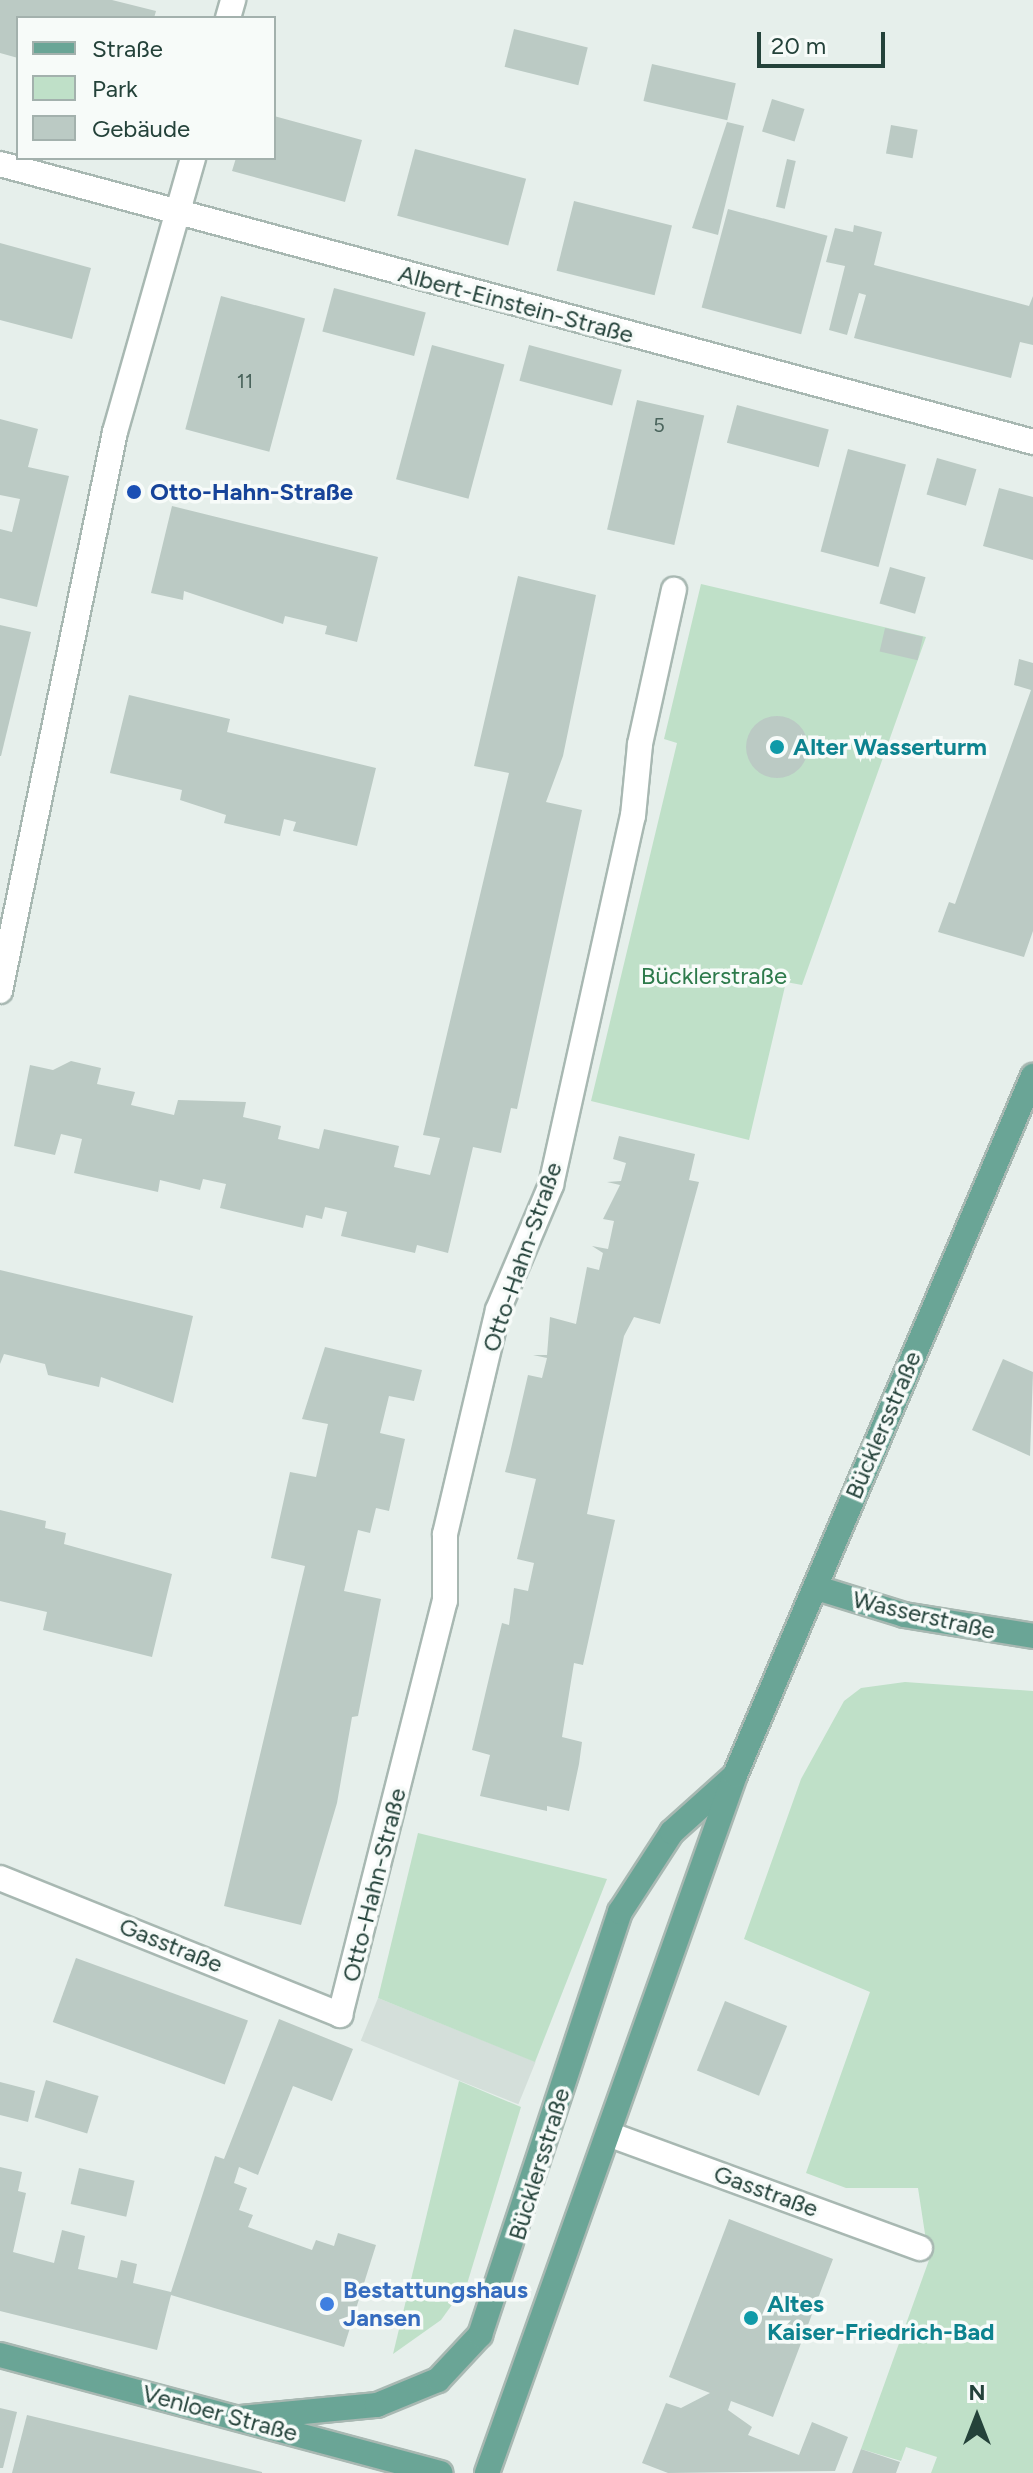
<!DOCTYPE html>
<meta charset="utf-8">
<style>
body{margin:0}
#map{position:relative;width:1033px;height:2473px;overflow:hidden;background:#e6efeb;font-family:Figtree,sans-serif}
div>[style]{position:absolute}
[style*='--x']{left:calc(var(--x)*1px);top:calc(var(--y)*1px);width:calc(var(--w)*1px);rotate:calc(var(--a)*1deg)}
.built>*{inset:0;background:#d4dfda;transform-origin:0 0}
.green>*{inset:0;background:#bfe0c8}
.building>*{inset:0;background:#bbcac4;transform-origin:0 0}
.round{border-radius:50%}
.roads{filter:drop-shadow(2px 0 #a8b8b2) drop-shadow(-2px 0 #a8b8b2) drop-shadow(0 2px #a8b8b2) drop-shadow(0 -2px #a8b8b2)}
.minor>*{height:24px;margin:-12px;padding:0 12px;transform-origin:12px;border-radius:12px;background:#fff}
.major>*{height:24px;margin:-12px;padding:0 12px;transform-origin:12px;border-radius:12px;background:#6aa596}
.dots>*{width:22px;height:22px;translate:-50% -50%;box-sizing:border-box;border:4px solid #f7fbf9;border-radius:50%}
span{translate:-50% -50%;white-space:nowrap;text-align:center;line-height:1.15;-webkit-text-stroke:7px #f7fbf9;paint-order:stroke}
.number-label{font-size:20px;color:#4a645c}
.number-label span{-webkit-text-stroke-width:0}
.street-label{font-size:24px;color:#24423a}
.transit-label{font-size:24px;color:#164399;font-weight:700}
.left{translate:0 -50%;text-align:left}
.culture-label{font-size:24px;color:#0d838f;font-weight:700}
.park-label{font-size:24px;color:#2d7a4b}
.shop-label{font-size:24px;color:#366cbe;font-weight:700}
.legend{position:absolute;left:16px;top:16px;width:260px;height:144px;box-sizing:border-box;background:#f7fbf9;border:2px solid #a3b1ad;margin:0;padding:10px 14px;list-style:none;font-size:24px;color:#24423a}
.legend li{display:flex;align-items:center;gap:16px;height:40px}
.legend b{width:40px;border:2px solid #a3b1ad}
.north{position:absolute;left:937px;top:2377px;width:80px;height:80px;-webkit-text-stroke:6px #f7fbf9;paint-order:stroke;rotate:0deg;font-size:22px;font-weight:700;line-height:32px;text-align:center;color:#24423a}
.north::after{content:'';display:block;margin:auto;width:28px;height:36px;background:#24423a;clip-path:polygon(50% 0,100% 100%,50% 72%,0 100%)}
.scale{position:absolute;left:757px;top:32px;width:128px;height:36px;box-sizing:border-box;border:4px solid #24423a;border-top:0;padding-left:10px;font-size:24px;line-height:28px;white-space:nowrap;color:#24423a;-webkit-text-stroke:6px #f7fbf9;paint-order:stroke}
</style>
<div id="map">
<div class="built">
<i style="left:378px;top:1998px;width:170px;height:46px;rotate:22deg"></i>
</div>
<div class="green">
<i style="clip-path:polygon(701px 584px,926px 637px,802px 985px,786px 982px,749px 1140px,591px 1101px,677px 743px,664px 739px)"></i>
<i style="clip-path:polygon(905px 1682px,1033px 1691px,1033px 2473px,931px 2473px,937px 2457px,906px 2447px,901px 2461px,861px 2449px,929px 2260px,918px 2188px,846px 2188px,806px 2173px,870px 1992px,744px 1939px,801px 1779px,844px 1701px,861px 1688px)"></i>
<i style="clip-path:polygon(418px 1833px,607px 1879px,535px 2062px,378px 1998px)"></i>
<i style="clip-path:polygon(459px 2081px,521px 2107px,467px 2284px,441px 2320px,393px 2354px)"></i>
</div>
<div class="building">
<i style="clip-path:polygon(0 0,112px 0,156px 11px,154px 18px,18px 18px,18px 58px,0 53px)"></i>
<i style="left:514px;top:29px;width:76px;height:39px;rotate:14deg"></i>
<i style="left:652px;top:64px;width:86px;height:38px;rotate:13deg"></i>
<i style="left:772px;top:99px;width:34px;height:34px;rotate:17deg"></i>
<i style="clip-path:polygon(274px 116px,362px 140px,345px 202px,232px 171px,236px 158px,274px 158px)"></i>
<i style="clip-path:polygon(727px 122px,744px 126px,718px 235px,692px 228px)"></i>
<i style="left:891px;top:125px;width:27px;height:29px;rotate:10deg"></i>
<i style="left:415px;top:149px;width:115px;height:69px;rotate:15deg"></i>
<i style="left:787px;top:159px;width:9px;height:49px;rotate:13deg"></i>
<i style="left:574px;top:201px;width:101px;height:72px;rotate:14deg"></i>
<i style="left:728px;top:209px;width:103px;height:102px;rotate:15deg"></i>
<i style="clip-path:polygon(854px 225px,882px 232px,874px 265px,1029px 306px,1033px 296px,1033px 345px,1020px 342px,1011px 378px,854px 338px,866px 295px,859px 293px,847px 335px,829px 330px,845px 266px,826px 262px,835px 228px,853px 232px)"></i>
<i style="clip-path:polygon(0 243px,91px 268px,72px 339px,0 320px)"></i>
<i style="left:334px;top:288px;width:95px;height:45px;rotate:15deg"></i>
<i style="left:221px;top:296px;width:87px;height:138px;rotate:15deg"></i>
<i style="left:432px;top:345px;width:75px;height:139px;rotate:15deg"></i>
<i style="left:529px;top:345px;width:96px;height:37px;rotate:15deg"></i>
<i style="left:637px;top:400px;width:69px;height:133px;rotate:13deg"></i>
<i style="left:737px;top:405px;width:95px;height:39px;rotate:15deg"></i>
<i style="clip-path:polygon(0 419px,38px 429px,28px 467px,69px 476px,37px 607px,0 598px,0 529px,12px 532px,20px 499px,0 495px)"></i>
<i style="left:848px;top:449px;width:60px;height:106px;rotate:15deg"></i>
<i style="left:937px;top:458px;width:41px;height:38px;rotate:16deg"></i>
<i style="clip-path:polygon(999px 488px,1033px 497px,1033px 560px,983px 546px)"></i>
<i style="clip-path:polygon(172px 506px,378px 557px,357px 642px,325px 634px,327px 626px,285px 616px,283px 624px,184px 591px,183px 600px,151px 593px)"></i>
<i style="left:890px;top:567px;width:37px;height:38px;rotate:16deg"></i>
<i style="clip-path:polygon(518px 576px,596px 595px,563px 756px,546px 802px,582px 810px,517px 1109px,511px 1108px,501px 1153px,473px 1147px,448px 1253px,417px 1245px,415px 1253px,341px 1236px,347px 1212px,325px 1207px,322px 1219px,306px 1215px,303px 1228px,220px 1208px,226px 1184px,203px 1179px,200px 1190px,160px 1180px,158px 1192px,74px 1173px,82px 1139px,61px 1134px,55px 1155px,14px 1146px,30px 1065px,53px 1070px,71px 1061px,101px 1068px,97px 1084px,135px 1092px,131px 1105px,174px 1115px,178px 1100px,246px 1102px,243px 1117px,281px 1126px,278px 1139px,319px 1149px,324px 1129px,399px 1146px,394px 1167px,430px 1175px,440px 1138px,423px 1135px,509px 773px,474px 766px)"></i>
<i style="clip-path:polygon(0 625px,31px 632px,1px 756px,0 756px)"></i>
<i style="left:885px;top:628px;width:39px;height:24px;rotate:13deg"></i>
<i style="clip-path:polygon(1019px 659px,1033px 663px,1033px 931px,1024px 957px,938px 932px,949px 902px,955px 904px,1031px 690px,1014px 685px)"></i>
<i style="clip-path:polygon(129px 695px,230px 719px,227px 732px,376px 768px,357px 846px,293px 831px,296px 822px,284px 819px,280px 836px,224px 823px,226px 815px,180px 800px,182px 790px,110px 773px)"></i>
<i class="round" style="left:746px;top:716px;width:62px;height:62px"></i>
<i style="clip-path:polygon(619px 1136px,695px 1154px,689px 1180px,699px 1182px,660px 1324px,634px 1317px,624px 1336px,587px 1514px,615px 1520px,583px 1665px,574px 1663px,562px 1737px,582px 1742px,579px 1764px,569px 1811px,547px 1806px,547px 1811px,480px 1796px,490px 1755px,472px 1750px,502px 1623px,509px 1625px,514px 1588px,528px 1591px,534px 1563px,517px 1559px,536px 1479px,505px 1472px,510px 1453px,528px 1375px,542px 1378px,547px 1358px,533px 1355px,547px 1355px,550px 1317px,576px 1324px,587px 1267px,599px 1270px,603px 1253px,592px 1246px,608px 1249px,614px 1221px,603px 1219px,620px 1185px,607px 1182px,621px 1181px,626px 1163px,613px 1159px)"></i>
<i style="clip-path:polygon(0 1270px,193px 1316px,173px 1403px,101px 1377px,99px 1387px,48px 1375px,45px 1364px,4px 1354px,0 1364px)"></i>
<i style="clip-path:polygon(325px 1347px,422px 1370px,414px 1401px,389px 1396px,380px 1433px,405px 1439px,389px 1511px,376px 1508px,370px 1533px,358px 1530px,344px 1591px,381px 1599px,358px 1716px,352px 1717px,337px 1803px,301px 1925px,224px 1906px,305px 1566px,271px 1558px,290px 1472px,316px 1477px,328px 1424px,302px 1419px)"></i>
<i style="clip-path:polygon(1003px 1359px,1033px 1372px,1030px 1456px,972px 1430px)"></i>
<i style="clip-path:polygon(0 1510px,46px 1521px,45px 1528px,66px 1533px,64px 1544px,172px 1574px,152px 1657px,43px 1630px,47px 1612px,0 1601px)"></i>
<i style="left:76px;top:1958px;width:183px;height:68px;rotate:20deg"></i>
<i style="left:725px;top:2001px;width:67px;height:75px;rotate:22deg"></i>
<i style="clip-path:polygon(279px 2019px,353px 2049px,332px 2101px,293px 2086px,258px 2175px,239px 2167px,234px 2183px,247px 2188px,239px 2210px,253px 2215px,248px 2227px,312px 2250px,316px 2240px,334px 2246px,338px 2233px,376px 2245px,344px 2347px,171px 2295px,157px 2350px,0 2311px,0 2167px,22px 2172px,18px 2191px,26px 2193px,13px 2252px,54px 2263px,62px 2230px,85px 2236px,78px 2269px,117px 2278px,121px 2260px,137px 2264px,133px 2283px,171px 2292px,215px 2156px,224px 2159px)"></i>
<i style="left:46px;top:2080px;width:55px;height:39px;rotate:17deg"></i>
<i style="clip-path:polygon(0 2082px,35px 2091px,28px 2122px,0 2115px)"></i>
<i style="left:79px;top:2168px;width:57px;height:37px;rotate:13deg"></i>
<i style="clip-path:polygon(729px 2219px,833px 2259px,773px 2417px,731px 2401px,728px 2410px,752px 2427px,748px 2435px,799px 2455px,812px 2422px,848px 2437px,835px 2471px,668px 2473px,642px 2463px,666px 2403px,681px 2408px,710px 2393px,669px 2377px)"></i>
<i style="clip-path:polygon(0 2408px,17px 2412px,3px 2468px,0 2468px)"></i>
<i style="clip-path:polygon(27px 2415px,262px 2472px,262px 2473px,12px 2473px)"></i>
<i style="clip-path:polygon(861px 2449px,900px 2462px,896px 2473px,852px 2473px)"></i>
</div>
<div class="roads">
<div class="minor">
<i style="--x:228;--y:18;--w:19;--a:-74"></i>
<i style="--x:0;--y:164;--w:1070;--a:15.06"></i>
<i style="--x:0;--y:991;--w:571;--a:-78.38"></i>
<i style="--x:115;--y:432;--w:285;--a:-74.1"></i>
<i style="--x:0;--y:1878;--w:367;--a:21.9"></i>
<i style="--x:340;--y:2015;--w:427;--a:-75.8"></i>
<i style="--x:445;--y:1601;--w:67;--a:-90"></i>
<i style="--x:445;--y:1534;--w:230;--a:-76.7"></i>
<i style="--x:498;--y:1310;--w:136;--a:-67"></i>
<i style="--x:551;--y:1185;--w:378;--a:-77.5"></i>
<i style="--x:633;--y:816;--w:72;--a:-84.4"></i>
<i style="--x:640;--y:744;--w:158;--a:-77.6"></i>
<i style="--x:611;--y:2135;--w:329;--a:20.1"></i>
</div>
<div class="major">
<i style="--x:817;--y:1588;--w:91;--a:17.2"></i>
<i style="--x:904;--y:1615;--w:131;--a:9.2"></i>
<i style="--x:0;--y:2355;--w:456;--a:15"></i>
<i style="--x:241;--y:2418;--w:137;--a:-5.5"></i>
<i style="--x:377;--y:2405;--w:66;--a:-22.3"></i>
<i style="--x:438;--y:2380;--w:62;--a:-47"></i>
<i style="--x:480;--y:2335;--w:446;--a:-71.7"></i>
<i style="--x:620;--y:1912;--w:95;--a:-57"></i>
<i style="--x:672;--y:1832;--w:82;--a:-42"></i>
<i style="--x:487;--y:2473;--w:741;--a:-70.44"></i>
<i style="--x:735;--y:1775;--w:760;--a:-66.91"></i>
</div>
</div>
<div class="dots">
<i style="left:134px;top:492px;background:#1a4fb4"></i>
<i style="left:777px;top:747px;background:#0f9aa8"></i>
<i style="left:327px;top:2304px;background:#3f7fe0"></i>
<i style="left:751px;top:2318px;background:#0f9aa8"></i>
</div>
<div class="number-label">
<span style="left:245px;top:381px">11</span>
<span style="left:659px;top:425px">5</span>
</div>
<div class="street-label">
<span style="left:516px;top:304px;rotate:15deg">Albert-Einstein-Straße</span>
<span style="left:522px;top:1257px;rotate:-71deg">Otto-Hahn-Straße</span>
<span style="left:883px;top:1425px;rotate:-67deg">Bücklersstraße</span>
<span style="left:924px;top:1615px;rotate:13deg">Wasserstraße</span>
<span style="left:374px;top:1885px;rotate:-76deg">Otto-Hahn-Straße</span>
<span style="left:171px;top:1945px;rotate:22deg">Gasstraße</span>
<span style="left:539px;top:2164px;rotate:-73deg">Bücklersstraße</span>
<span style="left:766px;top:2191px;rotate:20deg">Gasstraße</span>
<span style="left:220px;top:2413px;rotate:15deg">Venloer Straße</span>
</div>
<div class="transit-label">
<span class="left" style="left:150px;top:492px">Otto-Hahn-Straße</span>
</div>
<div class="culture-label">
<span class="left" style="left:793px;top:747px">Alter Wasserturm</span>
<span class="left" style="left:767px;top:2318px">Altes<br>Kaiser-Friedrich-Bad</span>
</div>
<div class="park-label">
<span style="left:714px;top:976px">Bücklerstraße</span>
</div>
<div class="shop-label">
<span class="left" style="left:343px;top:2304px">Bestattungshaus<br>Jansen</span>
</div>
<ul class="legend">
<li><b style="height:10px;background:#6aa596"></b>Straße</li>
<li><b style="height:22px;background:#bfe0c8"></b>Park</li>
<li><b style="height:22px;background:#bbcac4"></b>Gebäude</li>
</ul>
<div class="north">N</div>
<div class="scale">20 m</div>
</div>
